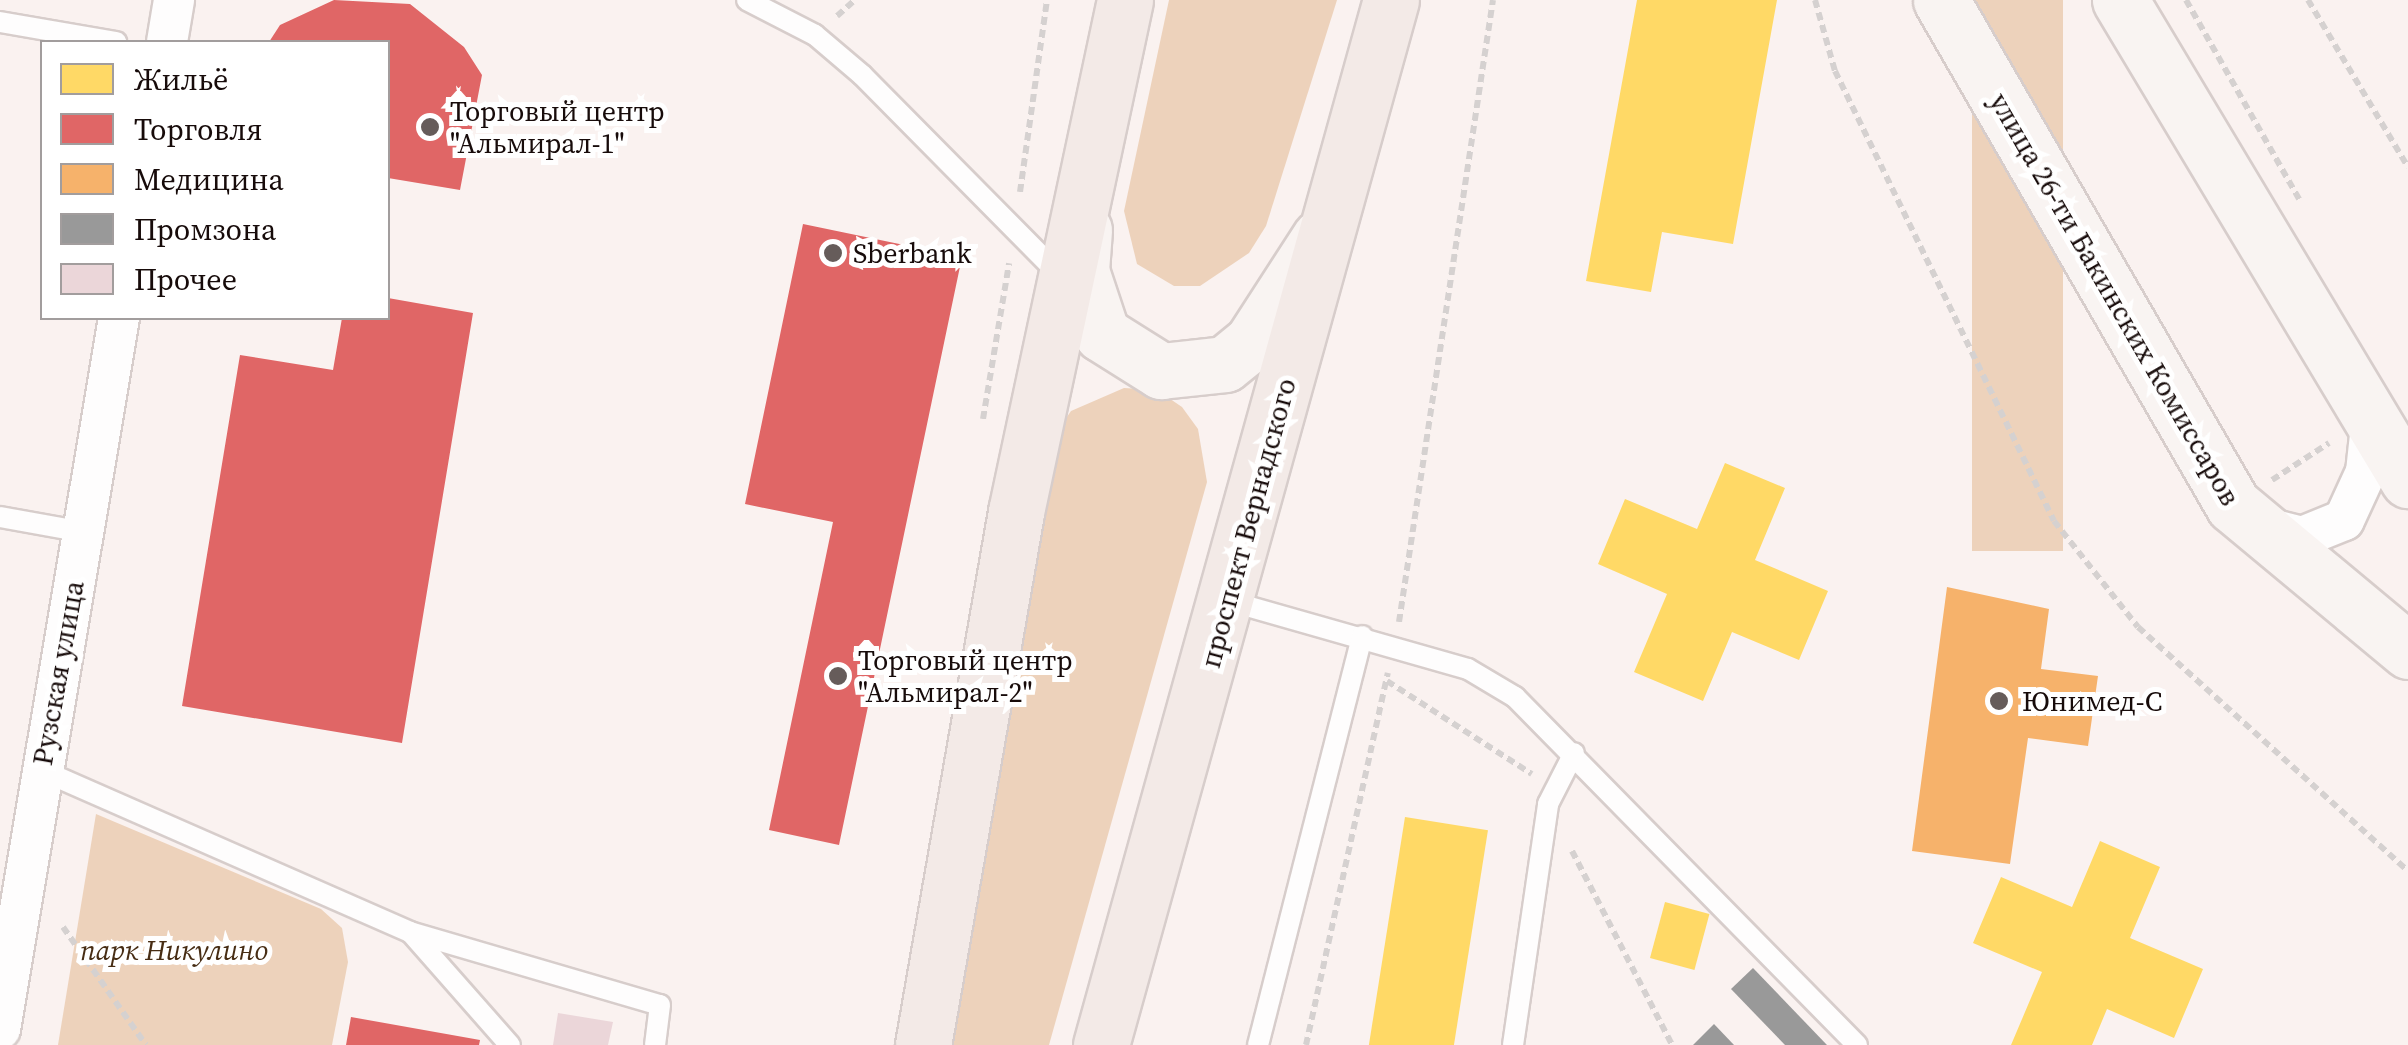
<!DOCTYPE html>
<meta charset="utf-8">
<style>
body{margin:0}
#map{position:relative;width:2408px;height:1045px;overflow:hidden;background:#faf2f0;font-family:"Source Serif 4",serif}
div>[style]{position:absolute}
[style*='--x']{left:calc(var(--x)*1px);top:calc(var(--y)*1px);width:calc(var(--w)*1px);rotate:calc(var(--a)*1deg)}
.green>*{inset:0;background:#edd2bb;transform-origin:0 0}
.homes>*{inset:0;background:#ffd966;transform-origin:0 0}
.shops>*{inset:0;background:#e06666}
.health>*{inset:0;background:#f6b26b}
.industry>*{inset:0;background:#999}
.building>*{inset:0;background:#ebd6d9}
.path>*{height:6px;margin-top:-3px;transform-origin:0;background:repeating-linear-gradient(90deg,#d5d1d0 0 8px,transparent 0 13px)}
.roads{filter:drop-shadow(2px 0 #d7cdcb) drop-shadow(-2px 0 #d7cdcb) drop-shadow(0 2px #d7cdcb) drop-shadow(0 -2px #d7cdcb)}
.service>*{height:20px;margin:-10px;padding:0 10px;transform-origin:10px;border-radius:10px;background:#fefdfd}
.minor>*{height:40px;margin:-20px;padding:0 20px;transform-origin:20px;border-radius:20px;background:#fefdfd}
.secondary>*{height:55px;margin:-27.5px;padding:0 27.5px;transform-origin:27.5px;border-radius:27.5px;background:#f9f4f2}
.primary>*{height:55px;margin:-27.5px;padding:0 27.5px;transform-origin:27.5px;border-radius:27.5px;background:#f3eae7}
.dots>*{width:28px;height:28px;translate:-50% -50%;box-sizing:border-box;border:5px solid #fff;border-radius:50%}
span{translate:-50% -50%;white-space:nowrap;text-align:center;line-height:1.15;-webkit-text-stroke:10px #fff;paint-order:stroke}
.poi-label{font-size:28px;color:#170b0a}
.left{translate:0 -50%;text-align:left}
.street-label{font-size:28px;color:#170b0a}
.park-label{font-size:28px;color:#472d14;font-style:italic}
.legend{position:absolute;left:40px;top:40px;width:350px;height:280px;box-sizing:border-box;background:#fff;border:2px solid #a29d9d;margin:0;padding:12px 18px;list-style:none;font-size:30px;color:#170b0a}
.legend li{display:flex;align-items:center;gap:20px;height:50px}
.legend b{width:50px;border:2px solid #a29d9d}
</style>
<div id="map">
<div class="green">
<i style="clip-path:polygon(1169px 0,1337px 0,1266px 226px,1249px 253px,1200px 286px,1174px 286px,1137px 264px,1124px 211px)"></i>
<i style="left:1972px;top:0;width:91px;height:551px"></i>
<i style="clip-path:polygon(1124px 388px,1157px 390px,1182px 407px,1198px 429px,1207px 482px,1049px 1045px,950px 1045px,1056px 433px,1071px 411px)"></i>
<i style="clip-path:polygon(96px 814px,321px 909px,342px 928px,348px 962px,332px 1045px,58px 1045px)"></i>
</div>
<div class="homes">
<i style="clip-path:polygon(1637px 0,1777px 0,1733px 244px,1662px 232px,1651px 292px,1586px 281px)"></i>
<i style="clip-path:polygon(1725px 463px,1785px 488px,1755px 560px,1828px 591px,1799px 660px,1732px 632px,1703px 701px,1634px 672px,1667px 594px,1598px 564px,1625px 499px,1697px 529px)"></i>
<i style="left:1405px;top:817px;width:84px;height:231px;rotate:9deg"></i>
<i style="clip-path:polygon(2100px 841px,2160px 867px,2130px 938px,2203px 969px,2174px 1038px,2107px 1009px,2092px 1045px,2011px 1045px,2042px 972px,1973px 943px,2001px 877px,2072px 907px)"></i>
<i style="left:1665px;top:902px;width:46px;height:58px;rotate:15deg"></i>
</div>
<div class="shops">
<i style="clip-path:polygon(334px 0,410px 4px,464px 47px,482px 75px,460px 190px,388px 178px,388px 42px,269px 42px,280px 25px)"></i>
<i style="clip-path:polygon(803px 224px,962px 257px,839px 845px,769px 830px,833px 522px,745px 504px)"></i>
<i style="clip-path:polygon(388px 298px,473px 313px,402px 743px,182px 706px,240px 355px,333px 370px,342px 318px,388px 318px)"></i>
<i style="clip-path:polygon(351px 1017px,480px 1040px,479px 1045px,346px 1045px)"></i>
</div>
<div class="health">
<i style="clip-path:polygon(1947px 587px,2049px 609px,2041px 669px,2098px 676px,2088px 746px,2028px 738px,2010px 864px,1912px 851px)"></i>
</div>
<div class="industry">
<i style="clip-path:polygon(1753px 968px,1827px 1045px,1785px 1045px,1731px 989px)"></i>
<i style="clip-path:polygon(1714px 1024px,1734px 1045px,1693px 1045px)"></i>
</div>
<div class="building">
<i style="clip-path:polygon(558px 1013px,613px 1022px,608px 1045px,553px 1045px)"></i>
</div>
<div class="path">
<i style="--x:1815;--y:0;--w:74;--a:74.3"></i>
<i style="--x:1835;--y:71;--w:500;--a:64.05"></i>
<i style="--x:2054;--y:521;--w:135;--a:51.6"></i>
<i style="--x:2138;--y:627;--w:364;--a:42.1"></i>
<i style="--x:2186;--y:0;--w:229;--a:60.4"></i>
<i style="--x:2308;--y:0;--w:195;--a:59.1"></i>
<i style="--x:837;--y:16;--w:24;--a:-42"></i>
<i style="--x:1020;--y:192;--w:194;--a:-82"></i>
<i style="--x:983;--y:419;--w:158;--a:-80.5"></i>
<i style="--x:2272;--y:480;--w:68;--a:-33"></i>
<i style="--x:1399;--y:622;--w:629;--a:-81.41"></i>
<i style="--x:1387;--y:681;--w:172;--a:32.7"></i>
<i style="--x:1572;--y:851;--w:218;--a:62.7"></i>
<i style="--x:63;--y:927;--w:144;--a:54.9"></i>
<i style="--x:1306;--y:1045;--w:381;--a:-77.6"></i>
</div>
<div class="roads">
<div class="service">
<i style="--x:747;--y:0;--w:76;--a:27.2"></i>
<i style="--x:815;--y:35;--w:62;--a:40.4"></i>
<i style="--x:862;--y:75;--w:283;--a:45.3"></i>
<i style="--x:0;--y:22;--w:118;--a:9.8"></i>
<i style="--x:0;--y:517;--w:84;--a:10.2"></i>
<i style="--x:1229;--y:601;--w:248;--a:15.9"></i>
<i style="--x:1468;--y:669;--w:55;--a:30.8"></i>
<i style="--x:1515;--y:697;--w:488;--a:45.5"></i>
<i style="--x:41;--y:770;--w:403;--a:23.7"></i>
<i style="--x:410;--y:932;--w:260;--a:16.3"></i>
<i style="--x:660;--y:1005;--w:40;--a:97.1"></i>
<i style="--x:412;--y:934;--w:148;--a:48.6"></i>
<i style="--x:1258;--y:1045;--w:422;--a:-75.7"></i>
<i style="--x:1513;--y:1045;--w:244;--a:-81.7"></i>
<i style="--x:1548;--y:804;--w:57;--a:-63"></i>
</div>
<div class="minor">
<i style="--x:167;--y:42;--w:43;--a:-80.5"></i>
<i style="--x:2262;--y:527;--w:41;--a:14"></i>
<i style="--x:2302;--y:537;--w:45;--a:-22"></i>
<i style="--x:2344;--y:520;--w:53;--a:-65.4"></i>
<i style="--x:2366;--y:472;--w:46;--a:-83.8"></i>
<i style="--x:0;--y:1029;--w:721;--a:-80.5"></i>
</div>
<div class="secondary">
<i style="--x:1941;--y:0;--w:583;--a:59.96"></i>
<i style="--x:2233;--y:505;--w:228;--a:39.8"></i>
<i style="--x:2120;--y:0;--w:560;--a:59.04"></i>
<i style="--x:1084;--y:230;--w:41;--a:94.2"></i>
<i style="--x:1081;--y:271;--w:66;--a:71.6"></i>
<i style="--x:1102;--y:334;--w:70;--a:32.1"></i>
<i style="--x:1161;--y:371;--w:64;--a:-6.2"></i>
<i style="--x:1225;--y:364;--w:35;--a:-39"></i>
<i style="--x:1252;--y:342;--w:125;--a:-57.1"></i>
</div>
<div class="primary">
<i style="--x:923;--y:1045;--w:541;--a:-80.1"></i>
<i style="--x:1016;--y:512;--w:523;--a:-77.98"></i>
<i style="--x:1101;--y:1045;--w:1084;--a:-74.49"></i>
</div>
</div>
<div class="dots">
<i style="left:430px;top:127px;background:#665c5a"></i>
<i style="left:833px;top:253px;background:#665c5a"></i>
<i style="left:838px;top:676px;background:#665c5a"></i>
<i style="left:1999px;top:701px;background:#665c5a"></i>
</div>
<div class="poi-label">
<span class="left" style="left:450px;top:127px">Торговый центр<br>"Альмирал-1"</span>
<span class="left" style="left:853px;top:253px">Sberbank</span>
<span class="left" style="left:858px;top:676px">Торговый центр<br>"Альмирал-2"</span>
<span class="left" style="left:2022px;top:701px">Юнимед-С</span>
</div>
<div class="street-label">
<span style="left:2115px;top:299px;rotate:60deg">улица 26-ти Бакинских Комиссаров</span>
<span style="left:1248px;top:523px;rotate:-75deg">проспект Вернадского</span>
<span style="left:58px;top:673px;rotate:-80deg">Рузская улица</span>
</div>
<div class="park-label">
<span style="left:174px;top:950px">парк Никулино</span>
</div>
<ul class="legend">
<li><b style="height:28px;background:#ffd966"></b>Жильё</li>
<li><b style="height:28px;background:#e06666"></b>Торговля</li>
<li><b style="height:28px;background:#f6b26b"></b>Медицина</li>
<li><b style="height:28px;background:#999"></b>Промзона</li>
<li><b style="height:28px;background:#ebd6d9"></b>Прочее</li>
</ul>
</div>
